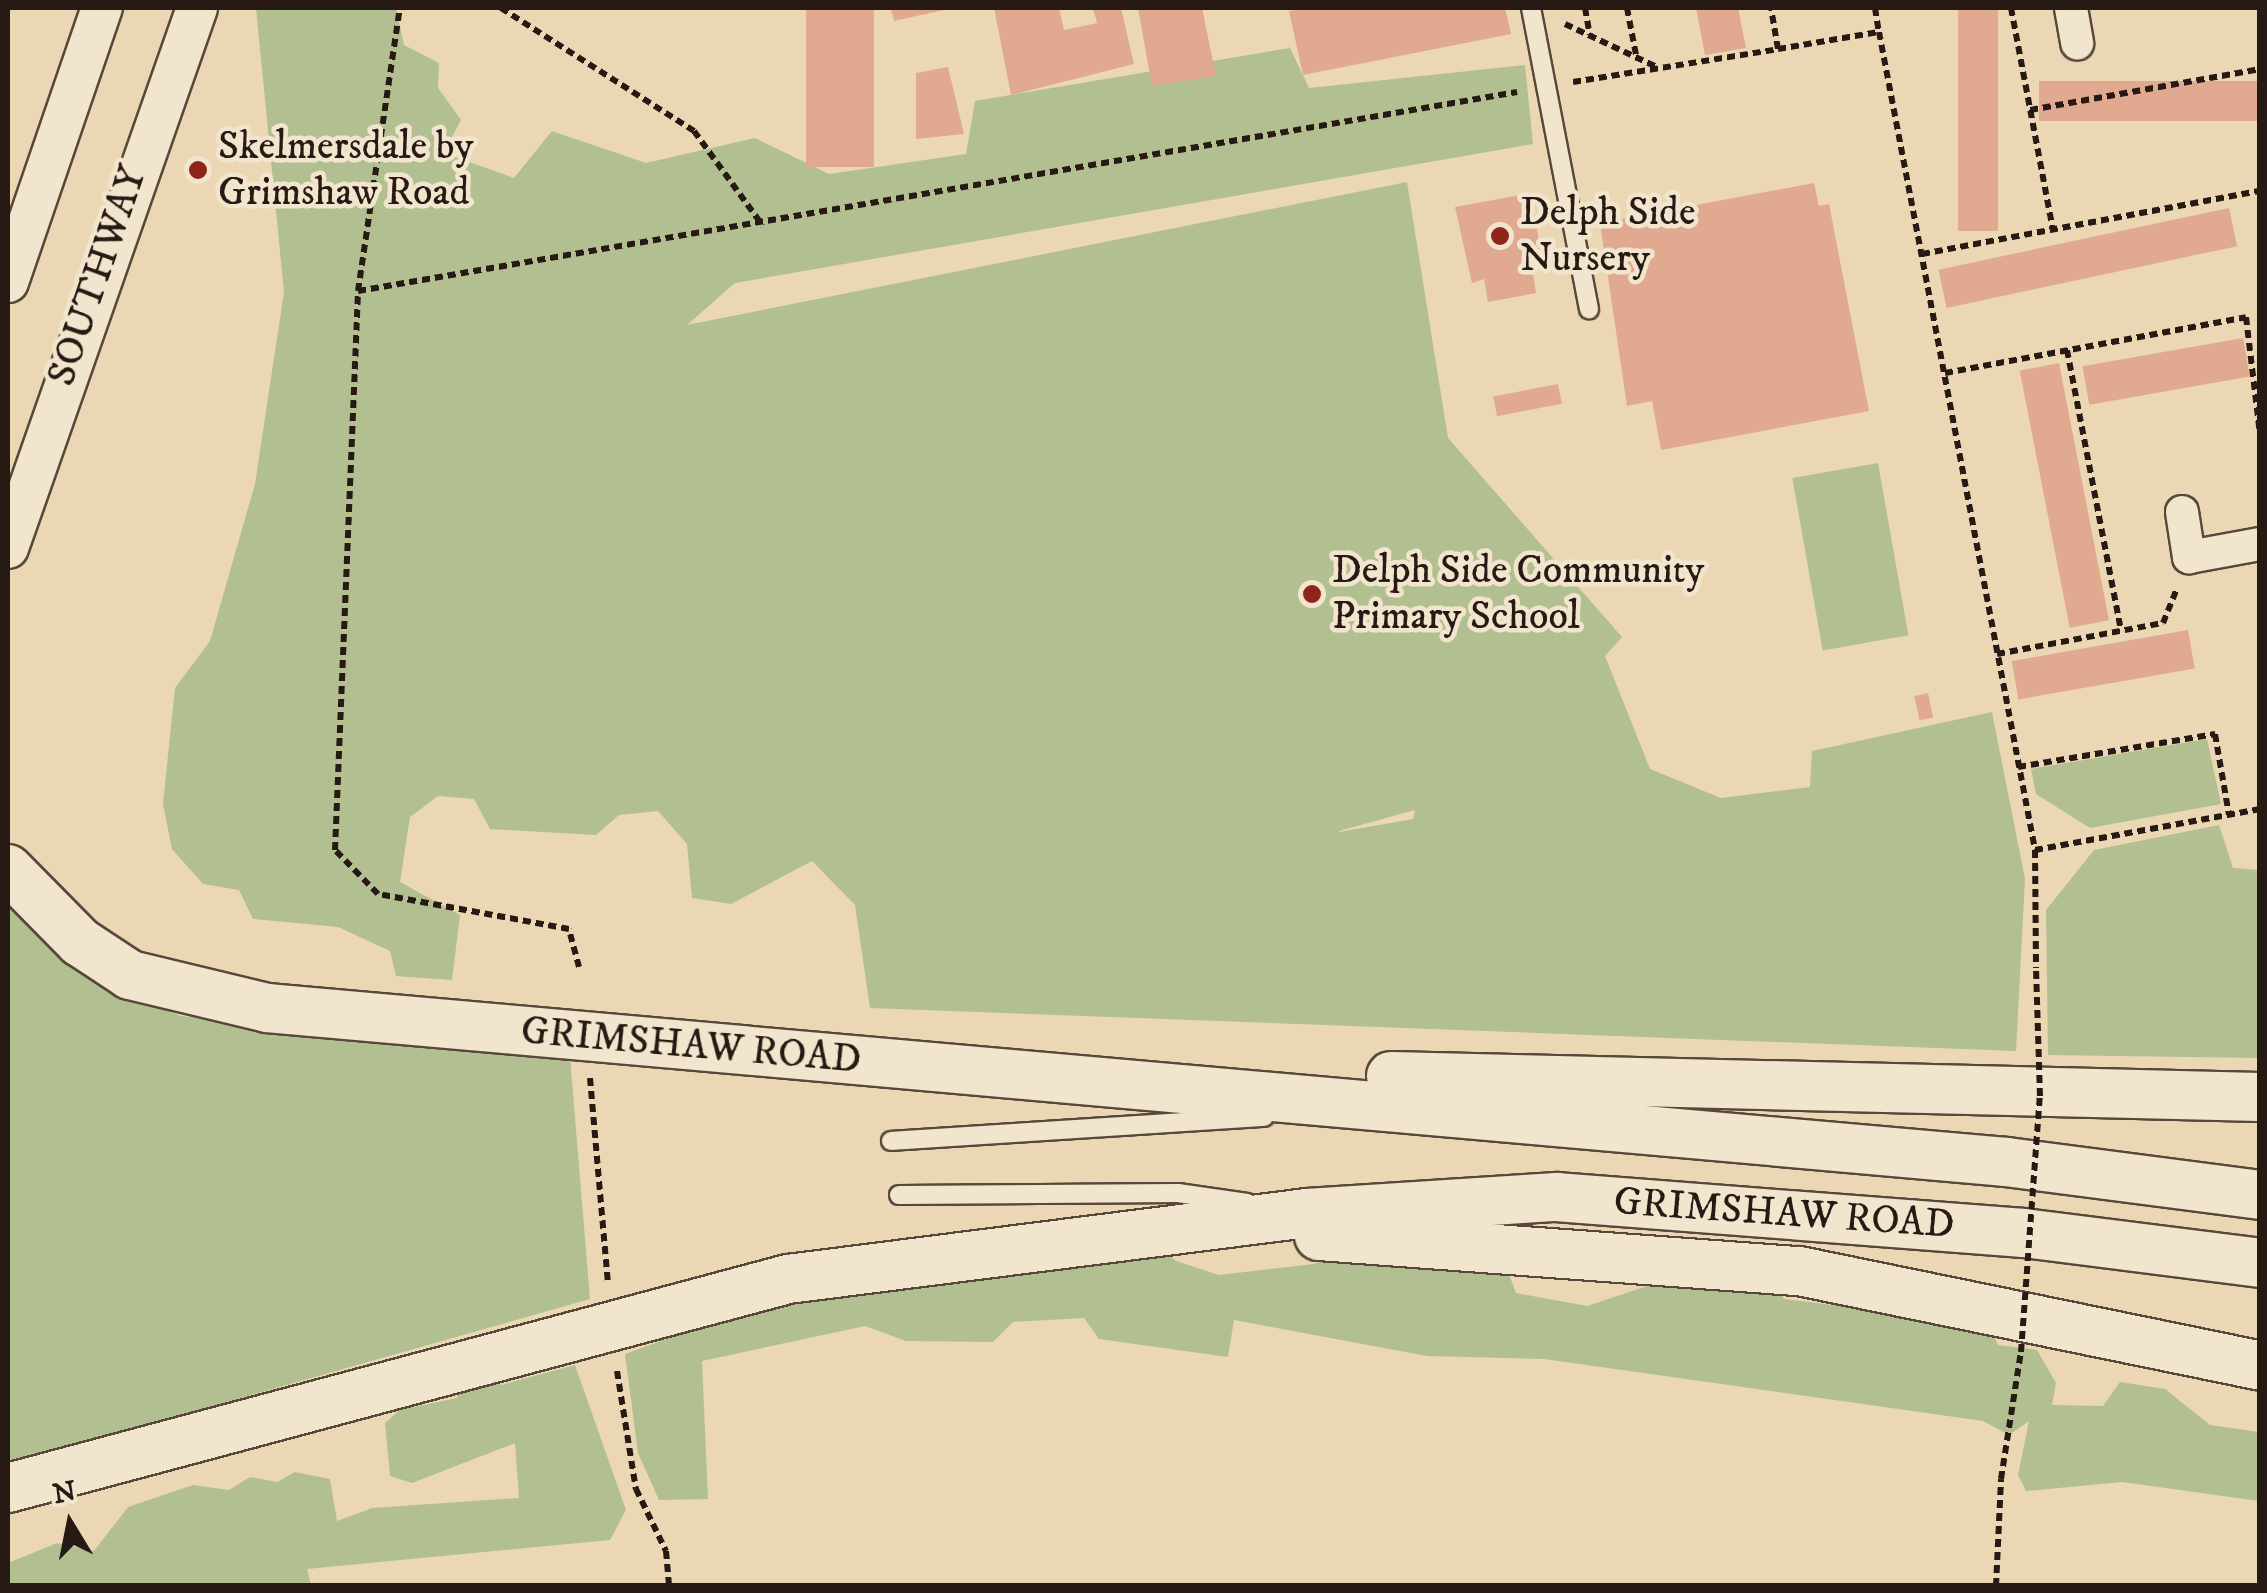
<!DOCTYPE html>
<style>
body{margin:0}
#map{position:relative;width:2267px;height:1593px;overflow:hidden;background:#ebd7b3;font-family:"IM FELL DW Pica",serif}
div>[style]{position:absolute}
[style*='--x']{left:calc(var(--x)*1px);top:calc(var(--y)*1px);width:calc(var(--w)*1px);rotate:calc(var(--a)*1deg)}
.green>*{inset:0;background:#b2bf91;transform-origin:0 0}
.building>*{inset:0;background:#e0a990;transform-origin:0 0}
.path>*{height:6px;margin-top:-3px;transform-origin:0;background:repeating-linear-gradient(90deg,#271913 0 8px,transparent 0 13px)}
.roads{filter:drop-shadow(2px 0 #58483b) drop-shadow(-2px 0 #58483b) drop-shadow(0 2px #58483b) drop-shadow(0 -2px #58483b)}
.service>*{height:18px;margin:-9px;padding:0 9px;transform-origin:9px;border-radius:9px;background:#f2e5ce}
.minor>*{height:32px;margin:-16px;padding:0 16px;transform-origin:16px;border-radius:16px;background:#f2e5ce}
.tertiary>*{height:40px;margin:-20px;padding:0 20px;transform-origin:20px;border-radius:20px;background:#f2e5ce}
.secondary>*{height:48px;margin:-24px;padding:0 24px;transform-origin:24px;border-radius:24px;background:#f2e5ce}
.path-bridge>*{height:6px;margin-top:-3px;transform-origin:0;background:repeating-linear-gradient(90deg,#271913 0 8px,transparent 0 13px)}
.dots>*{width:28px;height:28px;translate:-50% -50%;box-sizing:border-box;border:5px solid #f2e5ce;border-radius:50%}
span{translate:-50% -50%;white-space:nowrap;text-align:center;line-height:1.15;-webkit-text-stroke:9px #f2e5ce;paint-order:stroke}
.poi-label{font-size:40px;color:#271913}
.left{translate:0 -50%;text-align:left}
.street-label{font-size:40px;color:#271913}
.frame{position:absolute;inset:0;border:10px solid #271913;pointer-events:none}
.north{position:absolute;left:20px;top:1473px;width:100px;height:100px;-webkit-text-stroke:8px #f2e5ce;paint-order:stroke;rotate:350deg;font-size:28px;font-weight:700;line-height:40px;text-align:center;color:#271913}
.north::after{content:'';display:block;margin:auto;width:35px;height:45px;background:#271913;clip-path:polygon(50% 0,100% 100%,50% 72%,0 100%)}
</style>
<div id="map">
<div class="green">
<i style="clip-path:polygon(evenodd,256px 8px,396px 8px,404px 45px,439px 63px,438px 88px,461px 120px,444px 153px,514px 178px,552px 131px,646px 163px,755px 138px,829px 174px,966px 154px,975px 101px,1290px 48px,1309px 88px,1525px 65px,1533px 144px,735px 283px,687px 325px,1407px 182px,1448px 438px,1622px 637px,1605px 656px,1650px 769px,1721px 798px,1810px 787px,1812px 751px,1992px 712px,2025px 879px,2016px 1051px,870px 1008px,855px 905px,812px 861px,731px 904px,692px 898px,687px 844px,658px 811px,619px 815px,596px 835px,490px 829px,474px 799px,438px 796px,410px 817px,400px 882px,460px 915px,452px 980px,396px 976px,390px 951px,338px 927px,253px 919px,239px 890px,203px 884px,172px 849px,163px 804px,175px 688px,210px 641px,255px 484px,284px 292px,256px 8px,1415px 810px,1413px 819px,1339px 832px,1339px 831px,1415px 810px)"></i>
<i style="left:1878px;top:463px;width:175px;height:87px;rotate:80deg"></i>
<i style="clip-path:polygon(2207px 739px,2221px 804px,2090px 828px,2036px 794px,2031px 769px)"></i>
<i style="clip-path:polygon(2219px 825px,2233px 868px,2259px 870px,2259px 1058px,2048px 1055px,2046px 910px,2094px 850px)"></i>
<i style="clip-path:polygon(8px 896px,125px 995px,181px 1016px,570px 1057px,590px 1299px,8px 1464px)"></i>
<i style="clip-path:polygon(1154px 1243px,1176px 1261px,1219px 1275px,1314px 1264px,1366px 1244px,1507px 1269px,1516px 1293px,1587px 1306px,1680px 1275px,1774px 1277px,1784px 1299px,1841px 1306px,1895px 1293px,1986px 1315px,1998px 1345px,2037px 1350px,2056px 1383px,2052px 1405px,2103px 1406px,2120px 1382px,2165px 1389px,2210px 1425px,2259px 1432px,2259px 1501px,2122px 1482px,2026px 1491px,2018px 1475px,2029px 1421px,2009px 1435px,1983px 1421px,1544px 1359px,1427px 1356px,1234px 1320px,1228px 1357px,1099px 1339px,1084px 1318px,1013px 1322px,993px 1342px,906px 1341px,865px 1326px,702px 1361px,708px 1499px,659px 1500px,638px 1453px,625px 1354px,672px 1337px,685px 1308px)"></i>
<i style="clip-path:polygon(575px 1365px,626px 1510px,610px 1540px,307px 1569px,311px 1585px,8px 1586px,8px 1563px,57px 1543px,94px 1551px,128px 1507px,193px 1485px,229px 1490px,250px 1477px,277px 1482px,295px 1472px,330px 1479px,337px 1521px,372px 1508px,519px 1498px,515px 1443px,412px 1483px,390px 1476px,385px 1423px,400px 1410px,457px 1398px,462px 1380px,489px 1375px,501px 1385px)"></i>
</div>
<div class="building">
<i style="left:806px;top:8px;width:68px;height:159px"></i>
<i style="clip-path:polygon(891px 8px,948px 8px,948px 9px,894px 21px)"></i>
<i style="clip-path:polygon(994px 8px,1059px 8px,1064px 30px,1097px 23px,1093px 8px,1121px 8px,1134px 64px,1011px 95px)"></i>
<i style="clip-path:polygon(1138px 8px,1202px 8px,1216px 76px,1152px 86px)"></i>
<i style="clip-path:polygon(1312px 8px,1505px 8px,1511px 34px,1303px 75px,1289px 11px)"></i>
<i style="clip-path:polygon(1696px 8px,1738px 8px,1746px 48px,1705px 55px)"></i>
<i style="left:1958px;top:8px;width:40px;height:223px"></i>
<i style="clip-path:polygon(948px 67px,964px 134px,916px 139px,916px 73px)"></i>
<i style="left:2260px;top:81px;width:40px;height:221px;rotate:90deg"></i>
<i style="clip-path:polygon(1814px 183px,1819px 206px,1829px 204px,1869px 411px,1661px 450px,1652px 401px,1627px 406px,1600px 223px)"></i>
<i style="clip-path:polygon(1531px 193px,1543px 266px,1532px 268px,1536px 293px,1488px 302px,1484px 279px,1472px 283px,1455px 207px)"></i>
<i style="left:2229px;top:208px;width:39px;height:297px;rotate:78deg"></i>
<i style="left:2243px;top:338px;width:39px;height:163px;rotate:80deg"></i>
<i style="left:2059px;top:363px;width:262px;height:40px;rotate:79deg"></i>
<i style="left:1558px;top:384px;width:20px;height:66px;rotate:79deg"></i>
<i style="left:2188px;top:630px;width:39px;height:179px;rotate:80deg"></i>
<i style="left:1928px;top:693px;width:25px;height:14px;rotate:78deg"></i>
</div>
<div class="path">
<i style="--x:501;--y:8;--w:229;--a:32.5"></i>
<i style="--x:694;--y:131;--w:117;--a:54"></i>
<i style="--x:1585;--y:8;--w:27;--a:80"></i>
<i style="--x:1627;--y:8;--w:53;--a:79.1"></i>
<i style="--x:1875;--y:8;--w:24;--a:81"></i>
<i style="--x:2011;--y:8;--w:226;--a:79.3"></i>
<i style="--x:1565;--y:24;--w:102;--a:25.1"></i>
<i style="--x:1778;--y:49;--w:102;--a:-9.6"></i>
<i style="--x:1879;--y:32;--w:833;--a:79.2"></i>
<i style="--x:2035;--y:850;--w:118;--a:89.5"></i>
<i style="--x:1573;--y:82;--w:208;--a:-9.1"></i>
<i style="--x:1778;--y:49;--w:42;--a:-99.7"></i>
<i style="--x:2030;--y:110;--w:234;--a:-10.1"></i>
<i style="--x:1922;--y:254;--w:344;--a:-10.6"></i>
<i style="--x:358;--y:291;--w:286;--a:-81.6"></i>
<i style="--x:2067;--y:350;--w:286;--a:79.1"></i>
<i style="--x:1945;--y:373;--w:306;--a:-10.5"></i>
<i style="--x:2246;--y:317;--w:119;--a:83.2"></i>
<i style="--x:1997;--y:654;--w:169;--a:-10.6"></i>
<i style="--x:2163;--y:623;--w:35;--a:-68"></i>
<i style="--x:2018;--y:767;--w:200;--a:-9.5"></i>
<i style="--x:2215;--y:734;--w:82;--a:80.2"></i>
<i style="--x:2035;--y:850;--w:229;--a:-10.3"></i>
<i style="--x:579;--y:967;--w:39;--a:-105"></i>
<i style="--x:569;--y:929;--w:194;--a:-169.6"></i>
<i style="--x:378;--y:894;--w:62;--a:-134.3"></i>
<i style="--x:335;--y:850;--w:559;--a:-87.64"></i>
<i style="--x:358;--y:291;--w:1176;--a:-9.74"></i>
<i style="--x:590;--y:1078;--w:207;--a:85"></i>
<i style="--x:617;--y:1371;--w:120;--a:80.9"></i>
<i style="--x:636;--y:1489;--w:69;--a:64.2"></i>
<i style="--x:666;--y:1551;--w:35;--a:85"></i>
<i style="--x:332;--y:1586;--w:31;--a:0"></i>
<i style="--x:1996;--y:1586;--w:107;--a:-87.3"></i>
</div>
<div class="roads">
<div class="service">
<i style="--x:1531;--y:8;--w:307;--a:79.1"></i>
<i style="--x:891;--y:1141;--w:374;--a:-3.7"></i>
<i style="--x:899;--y:1195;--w:279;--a:-0.4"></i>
<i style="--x:1178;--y:1193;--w:70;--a:8.2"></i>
</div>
<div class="minor">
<i style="--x:2071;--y:8;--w:36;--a:80"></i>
<i style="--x:2182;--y:512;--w:46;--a:81.2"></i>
<i style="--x:2189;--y:557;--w:72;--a:-10.4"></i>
</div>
<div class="tertiary">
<i style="--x:8;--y:282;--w:290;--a:-71.1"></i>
<i style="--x:8;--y:548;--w:572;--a:-70.71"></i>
</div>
<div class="secondary">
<i style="--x:8;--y:869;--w:103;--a:45.4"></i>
<i style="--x:80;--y:942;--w:60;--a:33.4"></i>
<i style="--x:130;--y:975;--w:141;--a:13.5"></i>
<i style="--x:267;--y:1008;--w:1746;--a:5.06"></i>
<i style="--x:2006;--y:1162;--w:256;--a:7.4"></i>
<i style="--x:1391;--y:1076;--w:869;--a:1.38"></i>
<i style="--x:1319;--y:1236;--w:481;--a:4.2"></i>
<i style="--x:1799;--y:1271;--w:471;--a:11.6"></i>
<i style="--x:8;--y:1488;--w:808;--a:-15"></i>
<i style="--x:788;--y:1279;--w:523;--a:-7.25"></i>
<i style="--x:1307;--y:1213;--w:250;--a:-3.7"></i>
<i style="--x:1556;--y:1197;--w:469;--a:4.4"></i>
<i style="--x:2024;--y:1233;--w:238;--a:7.2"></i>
</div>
</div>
<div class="path-bridge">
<i style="--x:2001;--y:1479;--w:129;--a:-81.1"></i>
<i style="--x:2021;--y:1352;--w:257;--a:-85.8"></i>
<i style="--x:2040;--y:1096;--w:128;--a:-91.8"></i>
</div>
<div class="dots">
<i style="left:198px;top:170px;background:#8f2418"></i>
<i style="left:1500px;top:236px;background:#8f2418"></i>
<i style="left:1312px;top:594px;background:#8f2418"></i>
</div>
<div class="poi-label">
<span class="left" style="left:218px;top:170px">Skelmersdale by<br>Grimshaw Road</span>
<span class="left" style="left:1520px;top:236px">Delph Side<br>Nursery</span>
<span class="left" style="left:1332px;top:594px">Delph Side Community<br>Primary School</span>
</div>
<div class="street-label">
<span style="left:98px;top:276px;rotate:-71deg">SOUTHWAY</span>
<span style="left:691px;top:1046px;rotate:5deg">GRIMSHAW ROAD</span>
<span style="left:1784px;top:1214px;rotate:4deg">GRIMSHAW ROAD</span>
</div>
<div class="frame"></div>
<div class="north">N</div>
</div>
